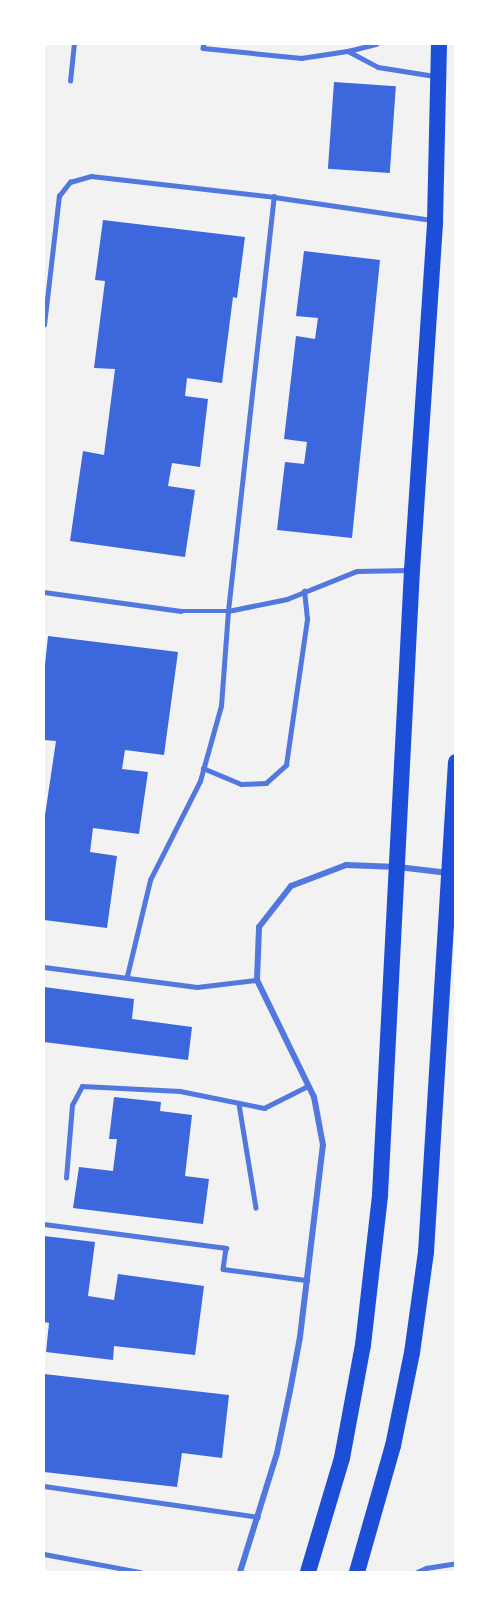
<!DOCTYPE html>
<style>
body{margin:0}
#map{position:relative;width:499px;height:1616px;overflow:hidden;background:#f2f2f2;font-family:Signika,sans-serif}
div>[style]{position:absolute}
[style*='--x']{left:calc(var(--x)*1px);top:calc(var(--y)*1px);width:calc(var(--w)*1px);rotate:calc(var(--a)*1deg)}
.building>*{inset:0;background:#3d67dc;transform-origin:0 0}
.service>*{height:4.5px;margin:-2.25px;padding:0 2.25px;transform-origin:2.25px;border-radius:2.25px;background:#5277de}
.minor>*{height:6px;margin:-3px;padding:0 3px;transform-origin:3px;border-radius:3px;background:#5277de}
.trunk>*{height:16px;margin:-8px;padding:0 8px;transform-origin:8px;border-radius:8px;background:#1d4ed8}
span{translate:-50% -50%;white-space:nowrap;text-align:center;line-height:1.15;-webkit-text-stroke:5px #fff;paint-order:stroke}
.frame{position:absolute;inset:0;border:45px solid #fff;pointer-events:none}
</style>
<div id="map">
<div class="building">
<i style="left:334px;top:82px;width:62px;height:87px;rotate:4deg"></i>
<i style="clip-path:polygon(103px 220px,245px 237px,237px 298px,233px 297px,222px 383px,187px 378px,185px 396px,208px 399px,200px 467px,172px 463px,168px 486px,195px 490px,185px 557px,70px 541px,83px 451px,104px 455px,115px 369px,94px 368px,105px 281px,95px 280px)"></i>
<i style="clip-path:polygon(304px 251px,380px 260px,352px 538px,277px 530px,285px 462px,304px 464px,307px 442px,284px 439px,296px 336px,315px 339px,318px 318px,296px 316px)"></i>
<i style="clip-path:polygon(48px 636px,178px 652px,164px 755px,125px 750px,122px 769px,148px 772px,139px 834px,93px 828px,90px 852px,117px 856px,107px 928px,44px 920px,44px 822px,56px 741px,44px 740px,44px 674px)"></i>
<i style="clip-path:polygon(44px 987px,134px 999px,132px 1019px,192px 1027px,188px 1060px,44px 1042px)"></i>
<i style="clip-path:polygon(114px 1097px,161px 1102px,160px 1111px,192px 1115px,185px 1176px,209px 1179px,203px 1224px,73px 1208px,79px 1167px,113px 1171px,117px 1139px,109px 1139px)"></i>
<i style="clip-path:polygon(44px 1236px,95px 1242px,88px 1296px,114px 1300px,118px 1274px,204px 1286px,195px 1355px,114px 1346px,113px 1360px,46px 1352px,49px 1323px,44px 1322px)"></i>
<i style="clip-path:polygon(44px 1374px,229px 1395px,222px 1458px,182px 1453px,177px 1487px,44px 1472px)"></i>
</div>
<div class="service">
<i style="--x:204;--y:44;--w:4;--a:104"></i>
<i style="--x:203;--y:48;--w:99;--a:5.8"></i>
<i style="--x:301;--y:58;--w:48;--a:-8.5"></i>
<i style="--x:348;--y:51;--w:29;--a:-14"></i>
<i style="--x:348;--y:51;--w:34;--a:28"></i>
<i style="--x:378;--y:67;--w:57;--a:9.1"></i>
<i style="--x:70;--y:81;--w:37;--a:-84"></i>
<i style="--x:44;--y:325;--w:130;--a:-83.4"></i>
<i style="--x:59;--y:196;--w:18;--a:-52"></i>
<i style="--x:70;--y:182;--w:22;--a:-16"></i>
<i style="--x:91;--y:176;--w:184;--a:6.5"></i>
<i style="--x:274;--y:197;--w:159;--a:8.3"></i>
<i style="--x:44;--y:592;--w:138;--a:7.9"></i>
<i style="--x:181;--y:611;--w:47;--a:0"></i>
<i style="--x:228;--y:611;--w:60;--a:-11.5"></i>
<i style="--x:287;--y:599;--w:75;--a:-21.8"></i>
<i style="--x:357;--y:571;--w:53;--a:-1.1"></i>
<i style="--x:203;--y:768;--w:41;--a:22.8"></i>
<i style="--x:241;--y:784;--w:25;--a:-2"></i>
<i style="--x:266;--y:783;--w:27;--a:-42"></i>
<i style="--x:286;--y:765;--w:148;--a:-81.8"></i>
<i style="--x:307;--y:619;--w:28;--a:-96"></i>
<i style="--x:44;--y:967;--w:154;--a:7.4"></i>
<i style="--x:197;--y:987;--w:60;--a:-6.7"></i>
<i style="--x:127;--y:976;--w:99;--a:-76.5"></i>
<i style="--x:150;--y:880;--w:111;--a:-63.2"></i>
<i style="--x:200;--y:781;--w:78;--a:-74.4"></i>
<i style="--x:221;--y:706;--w:95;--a:-85.8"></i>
<i style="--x:228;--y:611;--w:417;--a:-83.7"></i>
<i style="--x:239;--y:1104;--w:105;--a:80.7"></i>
<i style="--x:66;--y:1178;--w:73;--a:-85.3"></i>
<i style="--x:72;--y:1105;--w:21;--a:-62"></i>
<i style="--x:82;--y:1086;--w:98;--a:2.9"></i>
<i style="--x:180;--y:1091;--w:86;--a:11.4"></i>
<i style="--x:264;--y:1108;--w:49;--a:-26.6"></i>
<i style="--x:44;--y:1224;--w:184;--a:7.5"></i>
<i style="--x:226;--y:1248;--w:21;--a:98"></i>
<i style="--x:223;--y:1269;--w:85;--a:7.5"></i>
<i style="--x:44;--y:1486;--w:216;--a:8.2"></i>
<i style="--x:44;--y:1554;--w:98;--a:10.6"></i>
<i style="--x:417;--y:1572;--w:10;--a:-24"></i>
<i style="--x:426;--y:1568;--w:30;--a:-9"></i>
</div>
<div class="minor">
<i style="--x:240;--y:1572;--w:125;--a:-72.7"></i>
<i style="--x:277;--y:1453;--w:63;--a:-78.2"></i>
<i style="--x:290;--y:1391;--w:55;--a:-79.5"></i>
<i style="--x:300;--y:1337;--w:193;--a:-83.2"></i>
<i style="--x:323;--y:1145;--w:49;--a:-100.6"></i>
<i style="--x:314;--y:1097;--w:130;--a:-116"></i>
<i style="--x:257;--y:980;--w:53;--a:-87.8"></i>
<i style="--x:259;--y:927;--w:52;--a:-52"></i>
<i style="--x:291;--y:886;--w:59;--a:-20.9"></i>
<i style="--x:346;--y:865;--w:52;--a:2.2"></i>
<i style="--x:398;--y:867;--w:51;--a:6.7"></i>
</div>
<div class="trunk">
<i style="--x:308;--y:1572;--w:119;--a:-73.4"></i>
<i style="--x:342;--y:1458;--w:115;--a:-79.5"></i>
<i style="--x:363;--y:1345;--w:151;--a:-83.5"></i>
<i style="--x:380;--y:1195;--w:626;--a:-87.07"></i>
<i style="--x:412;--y:570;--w:350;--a:-86.2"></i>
<i style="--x:435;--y:221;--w:177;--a:-88.7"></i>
<i style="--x:357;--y:1572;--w:131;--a:-74.1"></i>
<i style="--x:393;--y:1446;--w:95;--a:-78.5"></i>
<i style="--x:412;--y:1353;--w:102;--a:-82.1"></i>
<i style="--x:426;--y:1252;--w:491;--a:-86.5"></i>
</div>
<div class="frame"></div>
</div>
